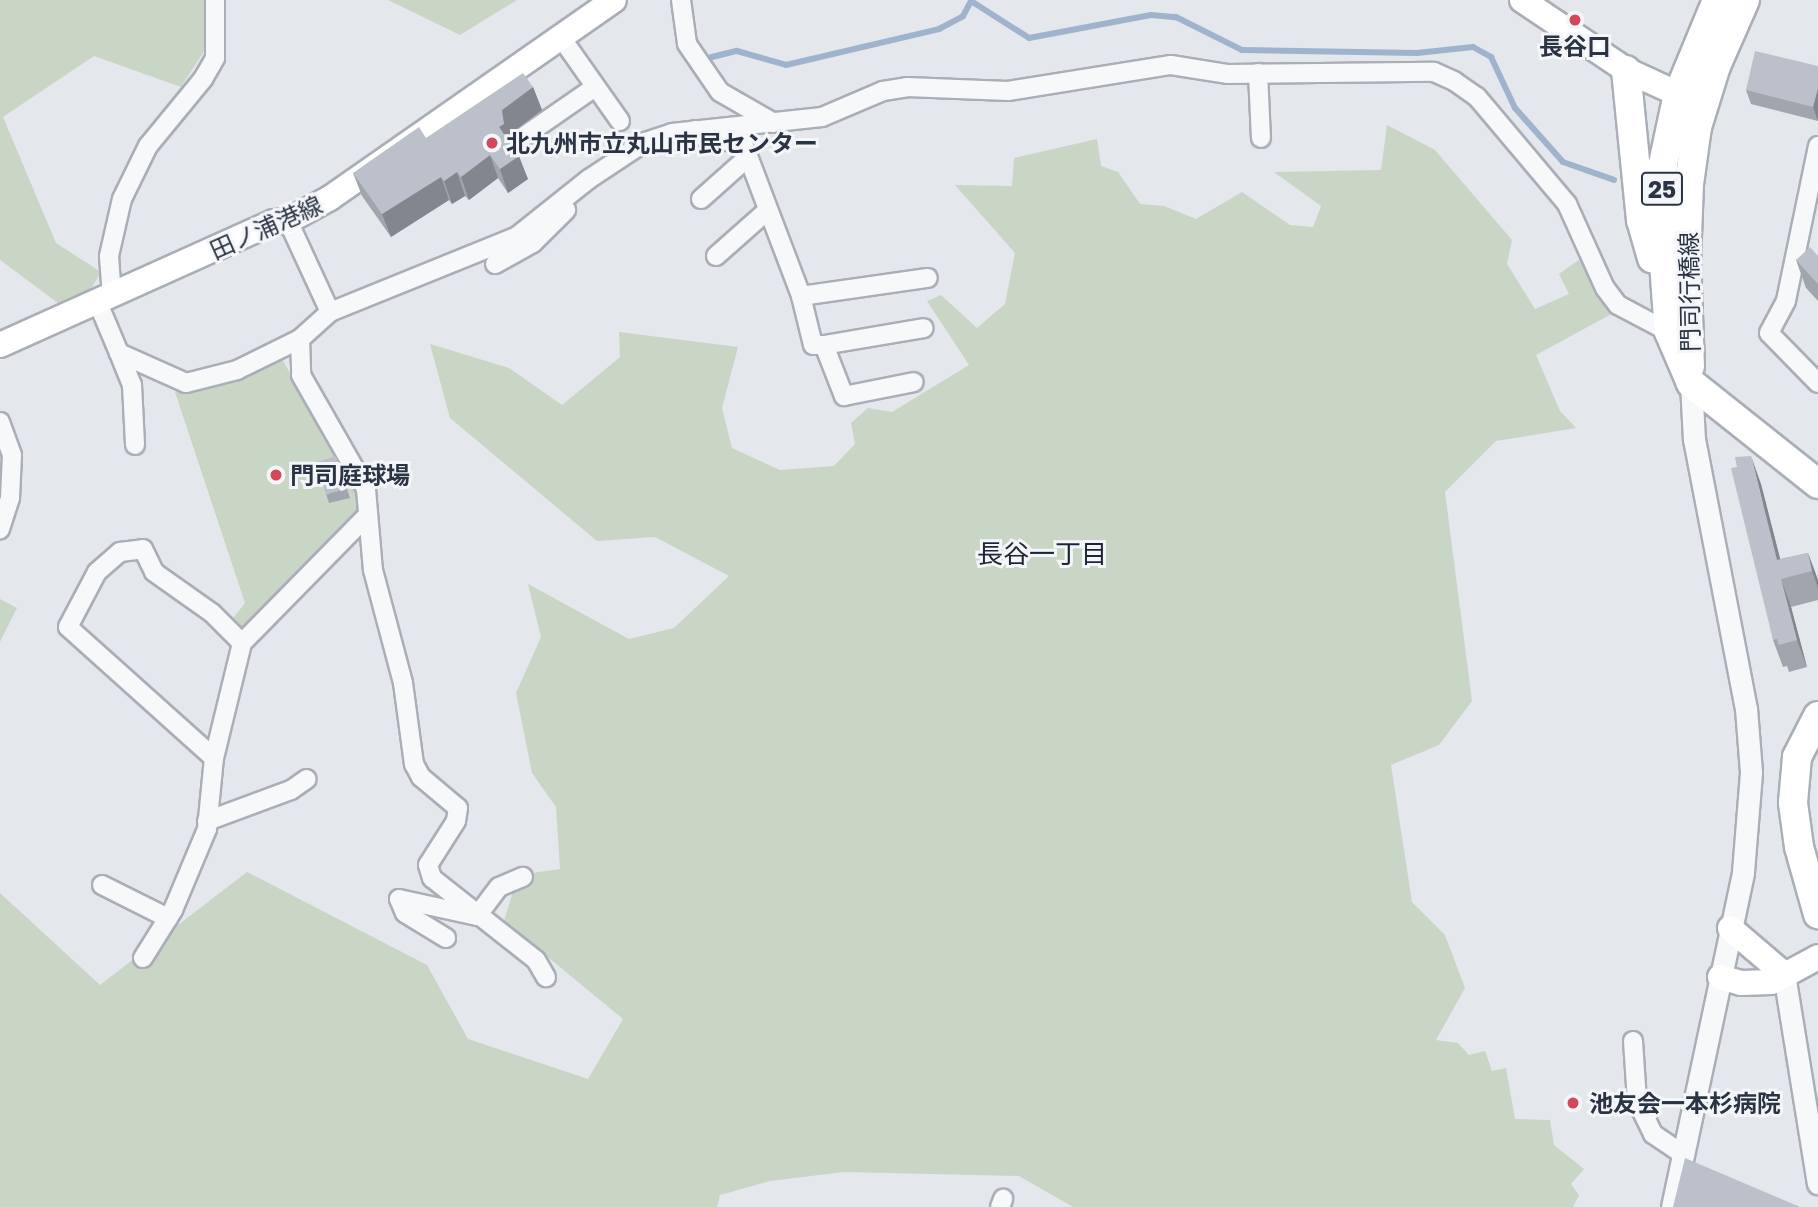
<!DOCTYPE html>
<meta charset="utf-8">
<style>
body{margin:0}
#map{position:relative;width:1818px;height:1207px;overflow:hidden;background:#e4e7ec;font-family:"Golos Text","Noto Sans JP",sans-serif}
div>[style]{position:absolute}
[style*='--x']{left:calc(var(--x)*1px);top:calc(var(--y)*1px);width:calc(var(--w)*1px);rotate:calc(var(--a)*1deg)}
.green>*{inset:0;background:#c9d6c5}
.stream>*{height:6px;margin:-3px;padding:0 3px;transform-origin:3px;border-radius:3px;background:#9fb4cc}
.roads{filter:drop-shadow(2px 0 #a9aeb7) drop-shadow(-2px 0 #a9aeb7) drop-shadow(0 2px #a9aeb7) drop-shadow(0 -2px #a9aeb7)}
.minor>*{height:18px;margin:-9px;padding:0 9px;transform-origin:9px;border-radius:9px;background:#f7f8fa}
.tertiary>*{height:21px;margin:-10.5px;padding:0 10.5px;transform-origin:10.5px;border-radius:10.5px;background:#f7f8fa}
.secondary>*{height:24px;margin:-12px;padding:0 12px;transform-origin:12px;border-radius:12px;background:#fff}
.primary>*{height:28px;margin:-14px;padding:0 14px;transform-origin:14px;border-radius:14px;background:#fff}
.wall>*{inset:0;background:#a1a5ae}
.shaded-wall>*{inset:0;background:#83868d}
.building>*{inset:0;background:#bbc0ca;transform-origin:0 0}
.dots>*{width:19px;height:19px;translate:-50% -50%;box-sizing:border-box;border:4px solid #f4f6f9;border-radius:50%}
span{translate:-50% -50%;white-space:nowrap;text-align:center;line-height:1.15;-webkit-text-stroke:6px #f4f6f9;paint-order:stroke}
.shield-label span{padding:2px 5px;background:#f4f6f9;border:2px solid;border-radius:5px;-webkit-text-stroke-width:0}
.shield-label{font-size:23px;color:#2b3445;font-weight:700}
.poi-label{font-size:24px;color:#2b3445;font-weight:700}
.left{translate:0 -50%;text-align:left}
.street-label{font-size:24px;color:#2b3445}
.neighbourhood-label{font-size:26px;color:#1d2536}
</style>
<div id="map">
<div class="green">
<i style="clip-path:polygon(0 0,206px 0,210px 42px,181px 87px,94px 56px,3px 117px,56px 243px,101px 272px,91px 289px,58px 303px,0 260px)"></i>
<i style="clip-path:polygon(388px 0,517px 0,460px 35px)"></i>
<i style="clip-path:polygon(1387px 125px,1435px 150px,1512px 240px,1507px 264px,1535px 309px,1569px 294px,1559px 274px,1580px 259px,1617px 311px,1536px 355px,1560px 411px,1576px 428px,1496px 441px,1445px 492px,1472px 701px,1439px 745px,1391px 765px,1412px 902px,1445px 935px,1465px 988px,1436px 1040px,1458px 1043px,1469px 1055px,1485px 1051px,1492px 1071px,1506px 1068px,1515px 1119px,1550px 1120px,1554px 1145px,1584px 1169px,1571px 1184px,1579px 1195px,1573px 1207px,1073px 1207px,1019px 1176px,844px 1172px,770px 1181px,720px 1195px,717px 1207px,0 1207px,0 893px,100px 985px,247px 872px,427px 965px,468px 1039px,588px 1079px,623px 1019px,504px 921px,518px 875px,560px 869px,556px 807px,532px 773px,516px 693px,541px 637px,528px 584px,629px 639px,674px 628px,729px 576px,655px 537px,597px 541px,450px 418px,430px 344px,509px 368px,562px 405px,620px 357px,619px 332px,738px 347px,722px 408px,732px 448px,780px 470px,834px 466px,855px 444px,851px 423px,868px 408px,892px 412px,969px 365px,927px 301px,941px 295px,977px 328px,1005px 304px,1015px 253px,955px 185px,1012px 186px,1014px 158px,1097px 139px,1101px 166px,1118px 172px,1140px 204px,1164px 206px,1196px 219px,1242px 192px,1290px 225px,1313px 227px,1321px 206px,1274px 172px,1381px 170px)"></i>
<i style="clip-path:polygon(282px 359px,360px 496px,360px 516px,246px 628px,236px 627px,230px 622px,245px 603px,175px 392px)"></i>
<i style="clip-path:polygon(0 599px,17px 608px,0 642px)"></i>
</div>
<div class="stream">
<i style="--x:704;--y:59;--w:34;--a:-14"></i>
<i style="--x:737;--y:51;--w:51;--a:15.9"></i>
<i style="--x:786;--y:65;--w:157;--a:-13.2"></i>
<i style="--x:939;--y:29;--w:27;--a:-28"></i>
<i style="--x:963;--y:16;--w:17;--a:-62"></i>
<i style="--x:971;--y:1;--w:69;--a:32.5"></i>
<i style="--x:1029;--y:38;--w:124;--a:-10.7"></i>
<i style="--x:1151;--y:15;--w:25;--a:5"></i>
<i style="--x:1176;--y:17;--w:74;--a:26.6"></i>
<i style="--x:1242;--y:50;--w:175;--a:1"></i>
<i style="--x:1417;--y:53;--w:56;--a:-6.1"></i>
<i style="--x:1473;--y:47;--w:21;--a:29"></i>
<i style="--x:1491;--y:57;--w:56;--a:64.8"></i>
<i style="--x:1515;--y:108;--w:72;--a:48.4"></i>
<i style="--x:1563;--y:162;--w:54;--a:19.4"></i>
</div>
<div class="roads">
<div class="minor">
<i style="--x:681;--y:0;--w:44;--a:82.2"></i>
<i style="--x:687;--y:44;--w:58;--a:55.5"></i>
<i style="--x:720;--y:92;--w:62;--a:29.9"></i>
<i style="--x:560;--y:36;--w:104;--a:54.8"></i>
<i style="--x:1258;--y:73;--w:65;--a:87.4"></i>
<i style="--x:695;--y:130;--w:14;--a:39"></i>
<i style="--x:706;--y:139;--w:37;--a:6"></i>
<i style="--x:743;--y:143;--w:164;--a:69.2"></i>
<i style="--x:801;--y:296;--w:50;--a:76.2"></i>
<i style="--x:813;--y:345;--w:11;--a:0"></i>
<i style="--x:824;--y:345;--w:55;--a:68.6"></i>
<i style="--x:844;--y:396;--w:71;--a:-11.3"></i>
<i style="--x:520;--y:139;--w:91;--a:-34.7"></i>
<i style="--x:1818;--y:146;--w:158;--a:101.7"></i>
<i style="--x:1786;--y:301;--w:36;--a:118"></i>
<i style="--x:1769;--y:333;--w:70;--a:45.6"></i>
<i style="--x:701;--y:199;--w:62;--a:-41.7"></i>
<i style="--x:288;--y:221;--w:100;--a:65.2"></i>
<i style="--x:716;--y:256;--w:69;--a:-41.5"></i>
<i style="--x:495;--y:264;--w:43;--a:-28.9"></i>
<i style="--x:533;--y:243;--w:47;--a:-45"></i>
<i style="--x:801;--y:296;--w:128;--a:-8.1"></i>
<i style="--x:112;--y:297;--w:41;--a:-94.2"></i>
<i style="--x:109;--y:256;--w:58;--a:-77.2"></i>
<i style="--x:122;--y:199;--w:59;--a:-63.9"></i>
<i style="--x:148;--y:146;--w:87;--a:-50.6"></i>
<i style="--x:203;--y:79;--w:24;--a:-60"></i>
<i style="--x:215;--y:58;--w:58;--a:-90"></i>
<i style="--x:98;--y:303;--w:54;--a:67.2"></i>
<i style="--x:119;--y:353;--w:73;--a:24.1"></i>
<i style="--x:186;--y:383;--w:53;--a:-14.3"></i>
<i style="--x:237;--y:370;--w:70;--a:-26.2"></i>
<i style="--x:300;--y:339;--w:40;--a:-42"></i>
<i style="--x:330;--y:312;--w:201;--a:-22"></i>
<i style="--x:516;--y:237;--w:93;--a:-38.5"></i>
<i style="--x:589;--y:179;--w:67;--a:-33.5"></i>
<i style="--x:645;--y:142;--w:28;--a:-18"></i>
<i style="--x:672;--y:133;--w:151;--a:-6.1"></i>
<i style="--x:822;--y:117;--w:66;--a:-23.1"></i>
<i style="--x:883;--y:91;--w:24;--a:-9"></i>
<i style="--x:907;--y:87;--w:101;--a:2.3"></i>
<i style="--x:1008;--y:91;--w:165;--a:-9.1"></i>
<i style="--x:1171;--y:65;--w:58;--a:9"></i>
<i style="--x:1228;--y:74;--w:206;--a:-0.6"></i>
<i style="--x:1434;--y:72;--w:22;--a:24"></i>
<i style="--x:1454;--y:81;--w:28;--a:35"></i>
<i style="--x:1477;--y:97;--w:140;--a:49.9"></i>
<i style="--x:1567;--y:204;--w:92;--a:65.7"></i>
<i style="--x:1605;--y:288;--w:21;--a:53"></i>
<i style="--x:1618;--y:305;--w:58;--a:27.9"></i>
<i style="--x:300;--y:339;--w:36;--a:88"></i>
<i style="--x:301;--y:375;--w:131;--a:60.3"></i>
<i style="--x:366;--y:489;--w:81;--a:85.1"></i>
<i style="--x:373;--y:570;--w:117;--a:75.1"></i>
<i style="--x:403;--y:683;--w:82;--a:82.3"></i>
<i style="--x:414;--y:764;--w:15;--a:62"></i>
<i style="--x:421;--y:777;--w:48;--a:40"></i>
<i style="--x:458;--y:808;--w:13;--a:99"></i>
<i style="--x:456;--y:821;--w:52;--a:122.5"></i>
<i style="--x:428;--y:865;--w:14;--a:73"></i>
<i style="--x:432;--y:878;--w:132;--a:38.3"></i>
<i style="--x:536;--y:960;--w:20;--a:60"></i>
<i style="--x:824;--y:345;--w:101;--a:-9.6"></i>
<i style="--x:119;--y:353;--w:35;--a:68"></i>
<i style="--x:132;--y:385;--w:60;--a:87.1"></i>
<i style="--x:0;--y:422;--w:35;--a:70"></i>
<i style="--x:12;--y:455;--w:43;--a:92.7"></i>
<i style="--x:10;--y:498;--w:33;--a:108"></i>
<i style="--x:214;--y:758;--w:196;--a:-138.1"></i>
<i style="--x:68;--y:627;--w:62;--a:-62.2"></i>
<i style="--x:97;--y:572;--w:30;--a:-41"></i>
<i style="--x:120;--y:552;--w:23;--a:-7"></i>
<i style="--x:143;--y:549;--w:25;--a:64"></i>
<i style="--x:154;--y:572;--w:71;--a:35.3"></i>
<i style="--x:212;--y:613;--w:42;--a:45"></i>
<i style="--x:207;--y:821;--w:90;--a:-20.3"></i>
<i style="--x:291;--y:790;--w:19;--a:-35"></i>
<i style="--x:102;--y:885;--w:74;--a:26.6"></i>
<i style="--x:446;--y:938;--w:48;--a:-148.6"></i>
<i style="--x:405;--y:913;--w:15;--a:-113"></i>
<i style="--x:399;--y:899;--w:80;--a:12.3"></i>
<i style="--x:477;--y:916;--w:36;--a:-53"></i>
<i style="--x:499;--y:887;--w:26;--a:-23"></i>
<i style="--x:143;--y:958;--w:57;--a:-58"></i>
<i style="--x:173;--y:910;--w:88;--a:-67.2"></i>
<i style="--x:207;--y:829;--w:71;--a:-84.4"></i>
<i style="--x:214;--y:758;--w:118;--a:-76.3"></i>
<i style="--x:242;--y:643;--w:175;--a:-45.5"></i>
<i style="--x:1633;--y:1041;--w:60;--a:86.2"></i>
<i style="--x:1637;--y:1101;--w:37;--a:64"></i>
<i style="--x:1653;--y:1134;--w:37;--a:34"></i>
<i style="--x:1000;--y:1207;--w:9;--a:-69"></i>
</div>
<div class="tertiary">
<i style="--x:1784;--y:974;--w:212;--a:80.8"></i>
<i style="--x:1672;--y:1207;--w:342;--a:-78"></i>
<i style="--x:1743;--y:872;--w:100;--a:-85.4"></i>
<i style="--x:1751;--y:772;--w:63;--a:-94.5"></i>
<i style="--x:1746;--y:709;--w:274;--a:-100.9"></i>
<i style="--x:1694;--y:440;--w:57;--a:-93"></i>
</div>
<div class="secondary">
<i style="--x:1522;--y:0;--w:125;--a:33.9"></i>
<i style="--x:1626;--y:70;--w:77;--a:24.6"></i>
<i style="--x:0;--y:345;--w:300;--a:-24.2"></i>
<i style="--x:274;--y:222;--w:14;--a:-4"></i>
<i style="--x:288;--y:221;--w:48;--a:-28.7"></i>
<i style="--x:330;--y:198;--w:346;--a:-34.9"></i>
<i style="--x:1730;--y:928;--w:71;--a:40.4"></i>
<i style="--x:1720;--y:977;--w:22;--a:16"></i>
<i style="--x:1741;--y:983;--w:31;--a:-2"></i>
<i style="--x:1772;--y:982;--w:52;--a:-28.5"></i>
</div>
<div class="primary">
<i style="--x:1717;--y:0;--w:102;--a:112.5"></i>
<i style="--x:1678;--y:94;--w:72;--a:102.1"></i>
<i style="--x:1663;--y:164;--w:57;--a:92"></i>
<i style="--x:1661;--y:221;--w:111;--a:85.9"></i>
<i style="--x:1669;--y:332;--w:56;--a:66.7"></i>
<i style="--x:1691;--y:383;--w:162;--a:38.5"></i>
<i style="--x:1626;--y:70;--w:151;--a:84.3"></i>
<i style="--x:1641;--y:220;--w:40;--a:74"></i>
<i style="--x:1690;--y:366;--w:104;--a:-92.2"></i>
<i style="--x:1686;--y:262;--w:78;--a:-87.8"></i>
<i style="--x:1689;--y:184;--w:58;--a:-82"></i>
<i style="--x:1697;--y:127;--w:64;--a:-72.7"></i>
<i style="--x:1716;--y:66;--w:72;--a:-66.3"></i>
<i style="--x:1818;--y:716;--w:46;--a:117.1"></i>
<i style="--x:1797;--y:757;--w:46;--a:95"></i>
<i style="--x:1793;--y:803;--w:44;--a:82.2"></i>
<i style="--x:1799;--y:847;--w:70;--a:74.2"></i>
</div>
</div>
<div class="wall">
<i style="clip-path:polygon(1818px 66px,1818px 121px,1751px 104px,1746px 90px)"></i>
<i style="clip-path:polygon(533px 87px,542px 110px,510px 134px,512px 146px,528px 179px,508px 193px,498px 178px,469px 200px,465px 196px,452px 204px,449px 200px,391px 237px,362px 196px,353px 173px)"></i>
<i style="clip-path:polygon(1818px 256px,1818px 301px,1806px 288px,1796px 260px)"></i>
<i style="clip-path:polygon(336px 456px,350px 498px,329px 503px,326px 494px)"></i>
<i style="clip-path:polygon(1761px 484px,1780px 559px,1808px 553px,1818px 580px,1818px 600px,1791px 607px,1807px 667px,1789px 672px,1787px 666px,1783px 667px,1773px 640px)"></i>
</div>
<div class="shaded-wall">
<i style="clip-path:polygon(533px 87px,542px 110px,510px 134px,512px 147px,499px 127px,502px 110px)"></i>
<i style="clip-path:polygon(1818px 88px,1818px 121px,1813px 107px)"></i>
<i style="clip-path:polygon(490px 155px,498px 178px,469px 200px,461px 177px)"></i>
<i style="clip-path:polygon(519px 156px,528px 179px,508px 193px,500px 169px)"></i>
<i style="clip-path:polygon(457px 172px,465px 196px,452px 204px,444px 181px)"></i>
<i style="clip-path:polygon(441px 177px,449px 200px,391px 237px,382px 214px)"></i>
<i style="clip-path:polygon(1751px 456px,1761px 484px,1785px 578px,1777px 560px)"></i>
<i style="clip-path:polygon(1808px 553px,1818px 580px,1818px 588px,1812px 571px)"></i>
<i style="clip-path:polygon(1781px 579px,1791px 607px,1807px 667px,1797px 640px)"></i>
</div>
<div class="building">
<i style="clip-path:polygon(1755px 51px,1818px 66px,1818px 88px,1813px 107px,1746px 90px)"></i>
<i style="clip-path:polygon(523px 73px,533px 87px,502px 110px,504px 124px,499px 127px,519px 156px,500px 169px,490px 155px,461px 177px,457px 172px,444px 181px,441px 177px,382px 214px,353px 173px,419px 127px,426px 138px)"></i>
<i style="clip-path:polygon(1810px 247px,1818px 256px,1818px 284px,1796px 260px)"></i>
<i style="left:336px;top:456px;width:34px;height:21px;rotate:73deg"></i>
<i style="clip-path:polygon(1751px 456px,1777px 560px,1808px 553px,1812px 571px,1781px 579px,1797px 640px,1779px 645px,1777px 639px,1773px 640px,1731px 468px,1737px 467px,1735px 457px)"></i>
<i style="clip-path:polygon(1685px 1158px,1800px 1207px,1673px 1207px)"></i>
</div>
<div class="dots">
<i style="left:1575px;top:20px;background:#d1495b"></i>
<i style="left:492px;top:143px;background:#d1495b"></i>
<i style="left:276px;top:475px;background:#d1495b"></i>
<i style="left:1573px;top:1103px;background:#d1495b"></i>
</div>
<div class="shield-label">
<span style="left:1662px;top:189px">25</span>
</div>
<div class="poi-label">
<span style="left:1575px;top:46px">長谷口</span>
<span class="left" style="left:506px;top:143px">北九州市立丸山市民センター</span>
<span class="left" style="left:290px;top:475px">門司庭球場</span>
<span class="left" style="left:1589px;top:1103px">池友会一本杉病院</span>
</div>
<div class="street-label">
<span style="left:266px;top:227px;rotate:-24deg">田ノ浦港線</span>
<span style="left:1689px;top:292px;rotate:-91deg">門司行橋線</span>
</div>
<div class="neighbourhood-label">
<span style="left:1042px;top:554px">長谷一丁目</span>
</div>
</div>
